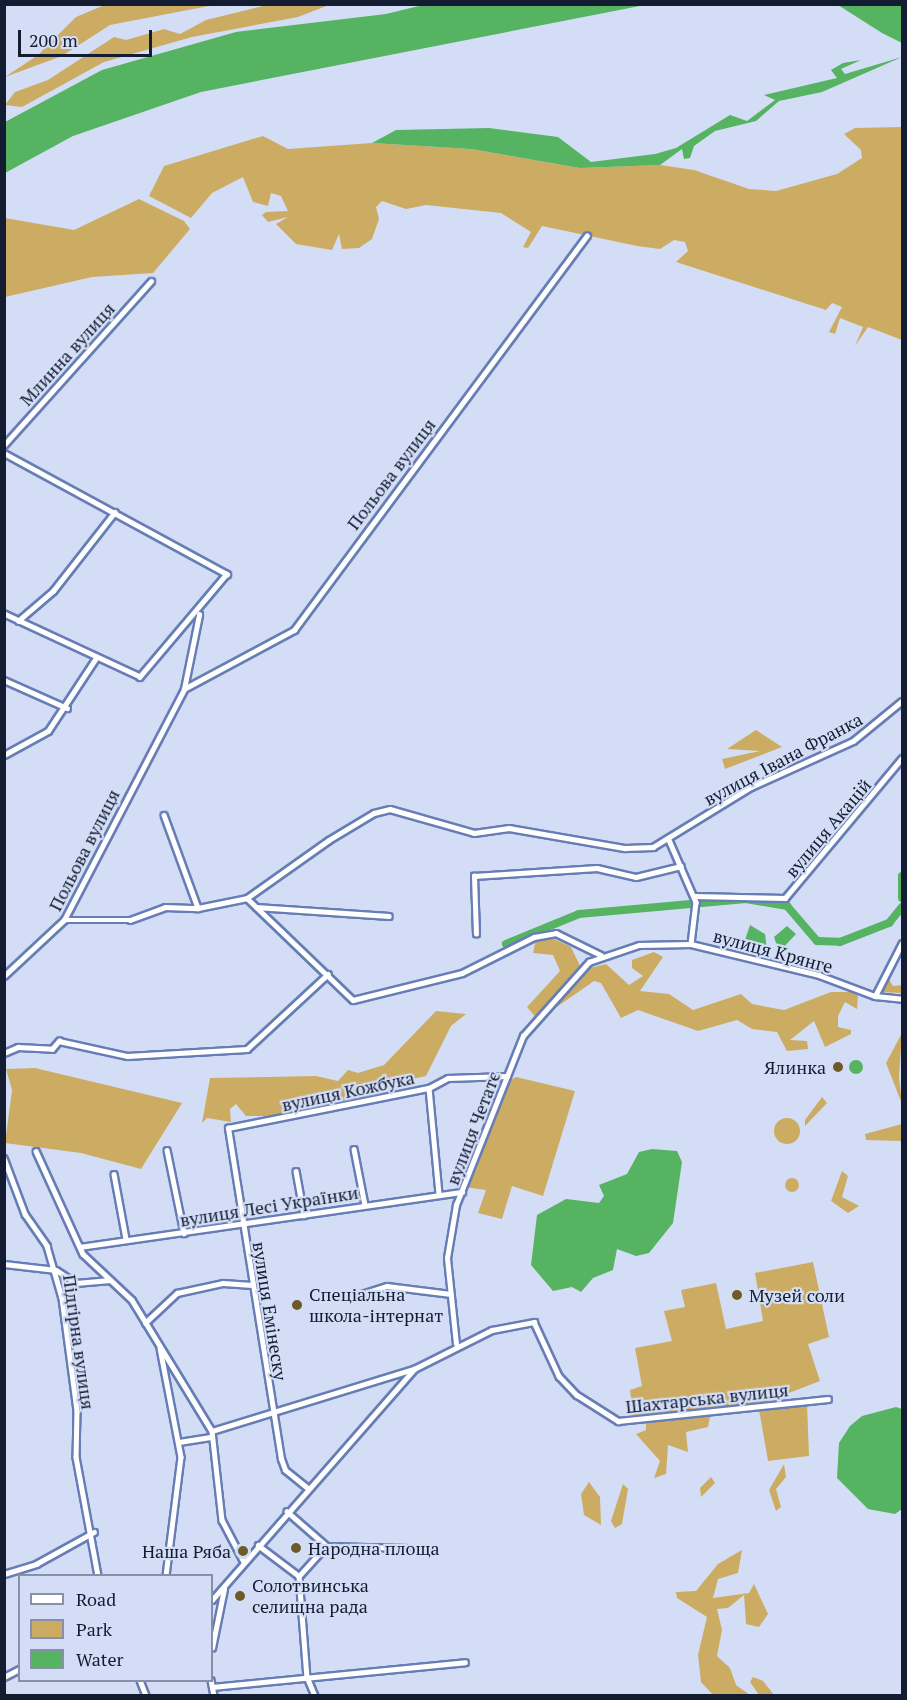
<!DOCTYPE html>
<meta charset="utf-8">
<style>
body{margin:0}
#map{position:relative;width:907px;height:1700px;overflow:hidden;background:#d3def6;font-family:"PT Serif",serif}
div>[style]{position:absolute}
[style*='--x']{left:calc(var(--x)*1px);top:calc(var(--y)*1px);width:calc(var(--w)*1px);rotate:calc(var(--a)*1deg)}
.green>*{inset:0;background:#ccac62}
.round{border-radius:50%}
.water>*{inset:0;background:#55b362}
.river>*{height:8px;margin:-4px;padding:0 4px;transform-origin:4px;border-radius:4px;background:#55b362}
.roads{filter:drop-shadow(2px 0 #677db5) drop-shadow(-2px 0 #677db5) drop-shadow(0 2px #677db5) drop-shadow(0 -2px #677db5)}
.minor>*{height:4.5px;margin:-2.25px;padding:0 2.25px;transform-origin:2.25px;border-radius:2.25px;background:#fff}
.dots>*{width:16px;height:16px;translate:-50% -50%;box-sizing:border-box;border:3px solid #d3def6;border-radius:50%}
span{translate:-50% -50%;white-space:nowrap;text-align:center;line-height:1.15;-webkit-text-stroke:4.5px #d3def6;paint-order:stroke}
.street-label{font-size:18px;color:#141c32}
.poi-label{font-size:18px;color:#141c32}
.right{translate:-100% -50%;text-align:right}
.left{translate:0 -50%;text-align:left}
.frame{position:absolute;inset:0;border:6px solid #141c32;pointer-events:none}
.legend{position:absolute;left:18px;top:1574px;width:195px;height:108px;box-sizing:border-box;background:#d3def6;border:2px solid #8790a8;margin:0;padding:8px 10px;list-style:none;font-size:18px;color:#141c32}
.legend li{display:flex;align-items:center;gap:12px;height:30px}
.legend b{width:30px;border:2px solid #8790a8}
.scale{position:absolute;left:18px;top:30px;width:134px;height:27px;box-sizing:border-box;border:3px solid #141c32;border-top:0;padding-left:8px;font-size:18px;line-height:21px;white-space:nowrap;color:#141c32;-webkit-text-stroke:4px #d3def6;paint-order:stroke}
</style>
<div id="map">
<div class="green">
<i style="clip-path:polygon(107px 4px,214px 5px,110px 25px,62px 56px,5px 77px,38px 55px,76px 17px)"></i>
<i style="clip-path:polygon(267px 5px,329px 5px,298px 17px,192px 37px,104px 62px,22px 107px,5px 105px,15px 92px,48px 80px,114px 37px,126px 40px,164px 29px,180px 34px,206px 20px)"></i>
<i style="clip-path:polygon(902px 127px,902px 340px,868px 327px,855px 346px,863px 327px,840px 318px,835px 334px,829px 332px,842px 307px,832px 303px,826px 310px,676px 262px,688px 251px,685px 242px,674px 240px,660px 249px,637px 246px,542px 226px,528px 248px,523px 247px,531px 232px,501px 213px,426px 205px,406px 209px,382px 201px,376px 207px,379px 219px,372px 239px,359px 248px,342px 249px,339px 234px,332px 250px,296px 244px,276px 224px,288px 217px,268px 222px,262px 215px,266px 212px,288px 211px,281px 196px,271px 193px,268px 206px,253px 202px,243px 177px,212px 193px,191px 218px,149px 196px,164px 166px,263px 136px,288px 149px,372px 143px,471px 149px,580px 168px,660px 165px,694px 170px,749px 189px,776px 191px,837px 174px,862px 158px,861px 150px,844px 134px,855px 128px)"></i>
<i style="clip-path:polygon(139px 199px,184px 221px,190px 229px,153px 273px,92px 277px,5px 297px,5px 218px,74px 230px)"></i>
<i style="clip-path:polygon(756px 730px,782px 747px,725px 769px,722px 759px,760px 751px,727px 749px)"></i>
<i style="clip-path:polygon(550px 937px,571px 947px,582px 970px,606px 964px,629px 985px,643px 976px,632px 968px,632px 960px,654px 952px,663px 957px,640px 991px,669px 994px,693px 1010px,741px 994px,752px 1004px,784px 1010px,831px 992px,852px 992px,858px 996px,857px 1009px,845px 1002px,838px 1016px,838px 1027px,851px 1030px,851px 1034px,825px 1047px,814px 1021px,790px 1040px,807px 1041px,808px 1049px,787px 1051px,777px 1032px,752px 1029px,737px 1020px,698px 1031px,638px 1010px,621px 1018px,601px 983px,594px 981px,538px 1020px,527px 1007px,560px 971px,553px 955px,533px 953px,536px 939px)"></i>
<i style="clip-path:polygon(887px 976px,893px 986px,902px 985px,902px 993px,881px 992px)"></i>
<i style="clip-path:polygon(436px 1011px,466px 1014px,451px 1026px,426px 1076px,408px 1080px,403px 1089px,398px 1079px,369px 1090px,368px 1098px,345px 1103px,340px 1098px,337px 1105px,269px 1116px,246px 1116px,236px 1104px,230px 1109px,231px 1122px,207px 1118px,202px 1123px,210px 1078px,316px 1076px,338px 1081px,348px 1070px,358px 1073px,384px 1065px)"></i>
<i style="clip-path:polygon(902px 1033px,899px 1077px,902px 1104px,886px 1063px)"></i>
<i style="clip-path:polygon(35px 1068px,182px 1103px,141px 1169px,81px 1153px,5px 1143px,12px 1090px,6px 1069px)"></i>
<i style="clip-path:polygon(516px 1077px,575px 1091px,543px 1196px,512px 1186px,502px 1219px,478px 1213px,486px 1190px,464px 1187px,505px 1083px)"></i>
<i style="clip-path:polygon(822px 1097px,827px 1103px,805px 1126px,805px 1120px)"></i>
<i class="round" style="left:774px;top:1118px;width:26px;height:26px"></i>
<i style="clip-path:polygon(902px 1124px,902px 1141px,866px 1140px,865px 1134px)"></i>
<i style="clip-path:polygon(842px 1171px,848px 1176px,842px 1197px,859px 1206px,848px 1213px,831px 1201px)"></i>
<i class="round" style="left:785px;top:1178px;width:14px;height:14px"></i>
<i style="clip-path:polygon(813px 1262px,829px 1337px,808px 1344px,820px 1381px,763px 1403px,764px 1407px,807px 1403px,809px 1456px,768px 1461px,758px 1404px,732px 1407px,711px 1411px,708px 1427px,686px 1432px,688px 1452px,668px 1445px,666px 1474px,654px 1478px,660px 1461px,636px 1434px,646px 1430px,646px 1422px,669px 1415px,634px 1419px,630px 1390px,642px 1386px,635px 1348px,672px 1341px,664px 1311px,685px 1307px,681px 1290px,716px 1283px,726px 1329px,763px 1321px,755px 1273px)"></i>
<i style="clip-path:polygon(784px 1464px,786px 1477px,776px 1489px,781px 1507px,776px 1511px,769px 1490px)"></i>
<i style="clip-path:polygon(711px 1477px,715px 1483px,701px 1497px,700px 1488px)"></i>
<i style="clip-path:polygon(589px 1482px,600px 1497px,601px 1525px,584px 1515px,581px 1494px)"></i>
<i style="clip-path:polygon(623px 1484px,628px 1489px,622px 1524px,615px 1528px,611px 1521px)"></i>
<i style="clip-path:polygon(742px 1550px,738px 1573px,718px 1579px,713px 1598px,749px 1593px,754px 1584px,768px 1614px,759px 1627px,746px 1624px,744px 1595px,728px 1608px,717px 1609px,722px 1630px,717px 1656px,730px 1668px,736px 1685px,750px 1695px,713px 1695px,701px 1682px,698px 1655px,707px 1617px,677px 1598px,676px 1592px,696px 1591px,718px 1564px)"></i>
<i style="clip-path:polygon(753px 1677px,763px 1681px,774px 1695px,759px 1695px,750px 1682px)"></i>
</div>
<div class="water">
<i style="clip-path:polygon(423px 5px,645px 5px,201px 92px,73px 136px,5px 173px,5px 122px,102px 70px,236px 32px,386px 14px)"></i>
<i style="clip-path:polygon(838px 5px,902px 5px,902px 43px,882px 33px)"></i>
<i style="clip-path:polygon(902px 57px,822px 92px,779px 101px,756px 121px,715px 131px,694px 146px,690px 158px,684px 159px,682px 149px,660px 165px,580px 168px,471px 149px,372px 143px,396px 130px,489px 128px,558px 137px,591px 162px,655px 154px,676px 148px,730px 115px,747px 121px,775px 100px,764px 95px,837px 78px,831px 70px,843px 63px,861px 60px,841px 69px,845px 74px)"></i>
<i style="clip-path:polygon(750px 925px,765px 934px,768px 958px,745px 940px)"></i>
<i style="clip-path:polygon(787px 926px,796px 934px,779px 952px,774px 937px)"></i>
<i class="round" style="left:849px;top:1060px;width:14px;height:14px"></i>
<i style="clip-path:polygon(652px 1149px,677px 1151px,682px 1162px,673px 1223px,649px 1253px,636px 1256px,617px 1249px,613px 1270px,593px 1278px,581px 1292px,572px 1287px,553px 1291px,531px 1265px,537px 1215px,566px 1199px,599px 1203px,604px 1196px,599px 1185px,627px 1174px,639px 1152px)"></i>
<i style="clip-path:polygon(896px 1407px,902px 1409px,902px 1509px,895px 1514px,868px 1509px,837px 1478px,839px 1443px,850px 1426px,862px 1416px)"></i>
</div>
<div class="river">
<i style="--x:902;--y:876;--w:22;--a:90"></i>
<i style="--x:506;--y:944;--w:79;--a:-22.3"></i>
<i style="--x:579;--y:914;--w:168;--a:-5.1"></i>
<i style="--x:746;--y:899;--w:42;--a:9.7"></i>
<i style="--x:787;--y:906;--w:46;--a:49.4"></i>
<i style="--x:817;--y:941;--w:23;--a:2"></i>
<i style="--x:840;--y:942;--w:53;--a:-21.2"></i>
<i style="--x:889;--y:923;--w:21;--a:-51"></i>
</div>
<div class="roads">
<div class="minor">
<i style="--x:4;--y:445;--w:220;--a:-48.1"></i>
<i style="--x:4;--y:453;--w:254;--a:28.5"></i>
<i style="--x:227;--y:574;--w:135;--a:130.2"></i>
<i style="--x:140;--y:677;--w:150;--a:-155.1"></i>
<i style="--x:18;--y:621;--w:46;--a:-40.6"></i>
<i style="--x:53;--y:591;--w:100;--a:-51.9"></i>
<i style="--x:4;--y:680;--w:69;--a:24"></i>
<i style="--x:184;--y:689;--w:76;--a:-78.5"></i>
<i style="--x:4;--y:755;--w:50;--a:-28.6"></i>
<i style="--x:48;--y:731;--w:87;--a:-56.7"></i>
<i style="--x:164;--y:815;--w:99;--a:69.9"></i>
<i style="--x:669;--y:840;--w:68;--a:66.5"></i>
<i style="--x:696;--y:902;--w:42;--a:96.8"></i>
<i style="--x:694;--y:896;--w:91;--a:1.3"></i>
<i style="--x:785;--y:898;--w:182;--a:-50.1"></i>
<i style="--x:247;--y:898;--w:147;--a:43.9"></i>
<i style="--x:353;--y:1000;--w:112;--a:-13.9"></i>
<i style="--x:462;--y:973;--w:80;--a:-26.6"></i>
<i style="--x:534;--y:937;--w:22;--a:-10"></i>
<i style="--x:556;--y:933;--w:50;--a:26.1"></i>
<i style="--x:256;--y:907;--w:133;--a:3.9"></i>
<i style="--x:64;--y:920;--w:66;--a:0"></i>
<i style="--x:130;--y:920;--w:37;--a:-20"></i>
<i style="--x:165;--y:907;--w:33;--a:2"></i>
<i style="--x:198;--y:908;--w:50;--a:-11.5"></i>
<i style="--x:247;--y:898;--w:100;--a:-35.3"></i>
<i style="--x:329;--y:840;--w:52;--a:-31"></i>
<i style="--x:374;--y:813;--w:16;--a:-14"></i>
<i style="--x:390;--y:809;--w:87;--a:15.9"></i>
<i style="--x:474;--y:833;--w:35;--a:-8"></i>
<i style="--x:509;--y:828;--w:118;--a:9.8"></i>
<i style="--x:625;--y:848;--w:28;--a:-2"></i>
<i style="--x:653;--y:847;--w:115;--a:-31.5"></i>
<i style="--x:751;--y:787;--w:112;--a:-24.3"></i>
<i style="--x:853;--y:741;--w:63;--a:-39.2"></i>
<i style="--x:476;--y:934;--w:58;--a:-92"></i>
<i style="--x:474;--y:876;--w:123;--a:-3.7"></i>
<i style="--x:597;--y:868;--w:40;--a:13"></i>
<i style="--x:636;--y:877;--w:46;--a:-13.7"></i>
<i style="--x:4;--y:976;--w:82;--a:-43"></i>
<i style="--x:64;--y:920;--w:260;--a:-62.5"></i>
<i style="--x:184;--y:689;--w:125;--a:-28.2"></i>
<i style="--x:294;--y:630;--w:491;--a:-53.4"></i>
<i style="--x:875;--y:996;--w:27;--a:6"></i>
<i style="--x:4;--y:1053;--w:15;--a:-23"></i>
<i style="--x:18;--y:1047;--w:34;--a:3"></i>
<i style="--x:52;--y:1049;--w:11;--a:-49"></i>
<i style="--x:59;--y:1041;--w:70;--a:12.4"></i>
<i style="--x:127;--y:1056;--w:120;--a:-3.3"></i>
<i style="--x:247;--y:1049;--w:110;--a:-42.8"></i>
<i style="--x:429;--y:1088;--w:106;--a:84.6"></i>
<i style="--x:354;--y:1149;--w:57;--a:78.9"></i>
<i style="--x:167;--y:1150;--w:85;--a:78.4"></i>
<i style="--x:36;--y:1151;--w:113;--a:65.5"></i>
<i style="--x:83;--y:1254;--w:67;--a:43.2"></i>
<i style="--x:132;--y:1300;--w:153;--a:58.6"></i>
<i style="--x:212;--y:1431;--w:211;--a:-17.1"></i>
<i style="--x:4;--y:1158;--w:60;--a:69.4"></i>
<i style="--x:25;--y:1214;--w:39;--a:55"></i>
<i style="--x:47;--y:1246;--w:54;--a:73.9"></i>
<i style="--x:62;--y:1298;--w:114;--a:82.4"></i>
<i style="--x:77;--y:1411;--w:46;--a:91.2"></i>
<i style="--x:76;--y:1457;--w:121;--a:79.5"></i>
<i style="--x:296;--y:1171;--w:45;--a:79.7"></i>
<i style="--x:114;--y:1174;--w:66;--a:79.5"></i>
<i style="--x:80;--y:1247;--w:386;--a:-8.2"></i>
<i style="--x:4;--y:1264;--w:52;--a:6.6"></i>
<i style="--x:56;--y:1270;--w:24;--a:33"></i>
<i style="--x:76;--y:1283;--w:34;--a:-5"></i>
<i style="--x:362;--y:1294;--w:26;--a:-18"></i>
<i style="--x:387;--y:1286;--w:64;--a:7.2"></i>
<i style="--x:62;--y:1298;--w:21;--a:-47"></i>
<i style="--x:145;--y:1323;--w:44;--a:-43.2"></i>
<i style="--x:177;--y:1293;--w:47;--a:-12.3"></i>
<i style="--x:223;--y:1283;--w:29;--a:4"></i>
<i style="--x:456;--y:1344;--w:86;--a:-96"></i>
<i style="--x:447;--y:1258;--w:54;--a:-80.4"></i>
<i style="--x:456;--y:1205;--w:182;--a:-68.4"></i>
<i style="--x:523;--y:1036;--w:99;--a:-48.3"></i>
<i style="--x:589;--y:962;--w:53;--a:-18.8"></i>
<i style="--x:639;--y:945;--w:52;--a:-1.1"></i>
<i style="--x:691;--y:944;--w:132;--a:13.6"></i>
<i style="--x:819;--y:975;--w:60;--a:20.6"></i>
<i style="--x:875;--y:996;--w:59;--a:-63"></i>
<i style="--x:160;--y:1348;--w:111;--a:79.1"></i>
<i style="--x:181;--y:1457;--w:120;--a:97.2"></i>
<i style="--x:212;--y:1431;--w:90;--a:83.6"></i>
<i style="--x:222;--y:1520;--w:47;--a:62.4"></i>
<i style="--x:179;--y:1442;--w:33;--a:-9"></i>
<i style="--x:307;--y:1488;--w:28;--a:-141"></i>
<i style="--x:285;--y:1470;--w:12;--a:-110"></i>
<i style="--x:281;--y:1459;--w:335;--a:-99.1"></i>
<i style="--x:228;--y:1128;--w:205;--a:-11.3"></i>
<i style="--x:429;--y:1088;--w:21;--a:-28"></i>
<i style="--x:448;--y:1078;--w:59;--a:-1.9"></i>
<i style="--x:258;--y:1545;--w:51;--a:37.1"></i>
<i style="--x:299;--y:1576;--w:40;--a:-48"></i>
<i style="--x:326;--y:1546;--w:52;--a:-138.9"></i>
<i style="--x:326;--y:1546;--w:80;--a:1.4"></i>
<i style="--x:4;--y:1574;--w:34;--a:-17"></i>
<i style="--x:36;--y:1564;--w:66;--a:-28.9"></i>
<i style="--x:299;--y:1576;--w:101;--a:85.5"></i>
<i style="--x:307;--y:1677;--w:21;--a:67"></i>
<i style="--x:212;--y:1600;--w:307;--a:-48.8"></i>
<i style="--x:414;--y:1369;--w:87;--a:-26.6"></i>
<i style="--x:492;--y:1330;--w:43;--a:-10.8"></i>
<i style="--x:534;--y:1322;--w:60;--a:65.2"></i>
<i style="--x:559;--y:1376;--w:26;--a:47"></i>
<i style="--x:577;--y:1395;--w:49;--a:32.4"></i>
<i style="--x:618;--y:1421;--w:211;--a:-6"></i>
<i style="--x:212;--y:1648;--w:60;--a:-78.5"></i>
<i style="--x:4;--y:1677;--w:18;--a:-27"></i>
<i style="--x:140;--y:1680;--w:17;--a:69"></i>
<i style="--x:211;--y:1680;--w:16;--a:79"></i>
<i style="--x:212;--y:1687;--w:254;--a:-5.6"></i>
</div>
</div>
<div class="dots">
<i style="left:838px;top:1067px;background:#6e5928"></i>
<i style="left:737px;top:1295px;background:#6e5928"></i>
<i style="left:297px;top:1305px;background:#6e5928"></i>
<i style="left:296px;top:1548px;background:#6e5928"></i>
<i style="left:243px;top:1551px;background:#6e5928"></i>
<i style="left:240px;top:1596px;background:#6e5928"></i>
</div>
<div class="street-label">
<span style="left:67px;top:354px;rotate:-48deg">Млинна вулиця</span>
<span style="left:391px;top:474px;rotate:-53deg">Польова вулиця</span>
<span style="left:783px;top:759px;rotate:-28deg">вулиця Івана Франка</span>
<span style="left:828px;top:828px;rotate:-50deg">вулиця Акацій</span>
<span style="left:84px;top:850px;rotate:-63deg">Польова вулиця</span>
<span style="left:773px;top:951px;rotate:15deg">вулиця Крянге</span>
<span style="left:348px;top:1091px;rotate:-12deg">вулиця Кожбука</span>
<span style="left:473px;top:1128px;rotate:-69deg">вулиця Четатє</span>
<span style="left:269px;top:1206px;rotate:-9deg">вулиця Лесі Українки</span>
<span style="left:270px;top:1311px;rotate:81deg">вулиця Емінеску</span>
<span style="left:79px;top:1342px;rotate:82deg">Підгірна вулиця</span>
<span style="left:707px;top:1398px;rotate:-6deg">Шахтарська вулиця</span>
</div>
<div class="poi-label">
<span class="right" style="left:826px;top:1067px">Ялинка</span>
<span class="left" style="left:309px;top:1305px">Спеціальна<br>школа-інтернат</span>
<span class="left" style="left:749px;top:1295px">Музей соли</span>
<span class="left" style="left:308px;top:1548px">Народна площа</span>
<span class="right" style="left:231px;top:1551px">Наша Ряба</span>
<span class="left" style="left:252px;top:1596px">Солотвинська<br>селищна рада</span>
</div>
<div class="frame"></div>
<ul class="legend">
<li><b style="height:8px;background:#fff"></b>Road</li>
<li><b style="height:16px;background:#ccac62"></b>Park</li>
<li><b style="height:16px;background:#55b362"></b>Water</li>
</ul>
<div class="scale">200 m</div>
</div>
